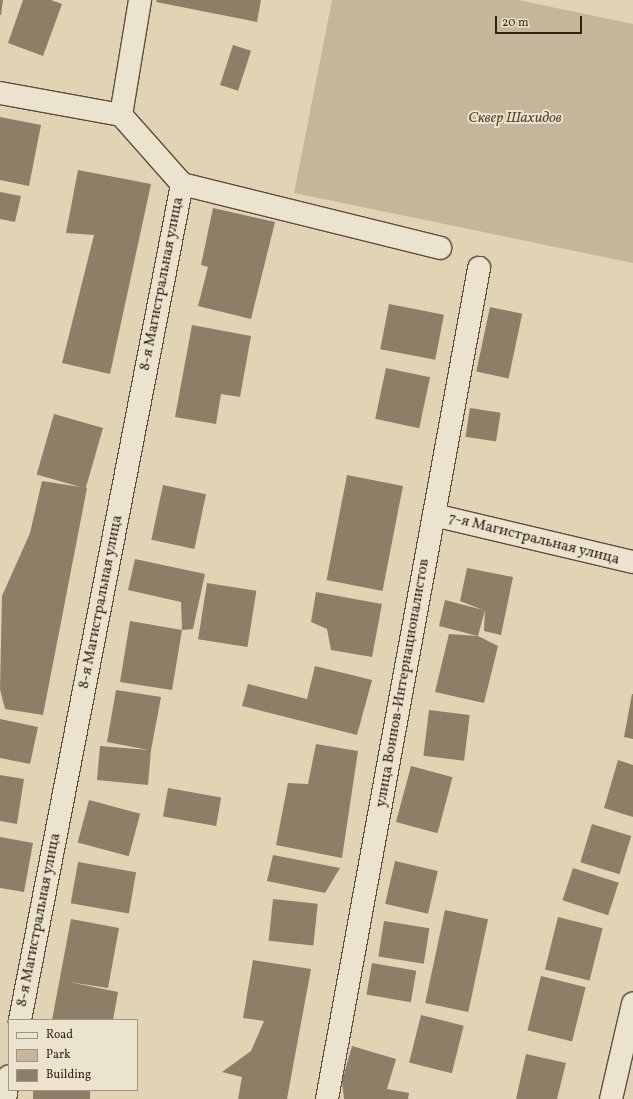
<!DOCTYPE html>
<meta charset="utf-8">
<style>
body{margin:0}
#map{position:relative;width:633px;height:1099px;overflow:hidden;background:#e0d4b4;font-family:Vollkorn,serif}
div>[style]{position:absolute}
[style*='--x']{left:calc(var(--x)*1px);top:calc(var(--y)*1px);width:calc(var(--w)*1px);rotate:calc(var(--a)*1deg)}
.green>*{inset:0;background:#c3b699}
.building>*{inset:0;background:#8d7f67;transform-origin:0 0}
.roads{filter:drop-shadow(1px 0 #5e4e3b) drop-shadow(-1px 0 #5e4e3b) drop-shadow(0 1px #5e4e3b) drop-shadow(0 -1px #5e4e3b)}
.minor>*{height:22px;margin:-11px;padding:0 11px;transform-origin:11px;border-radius:11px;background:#ebe3ce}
span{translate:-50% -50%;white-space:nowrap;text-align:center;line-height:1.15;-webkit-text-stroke:4px #ebe3ce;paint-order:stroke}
.park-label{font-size:15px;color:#574734;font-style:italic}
.street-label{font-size:15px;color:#332213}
.legend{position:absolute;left:8px;top:1019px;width:130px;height:72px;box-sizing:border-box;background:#ebe3ce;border:1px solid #a19683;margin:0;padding:5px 7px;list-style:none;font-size:12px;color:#332213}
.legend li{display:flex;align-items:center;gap:8px;height:20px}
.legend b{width:20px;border:1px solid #a19683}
.scale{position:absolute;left:495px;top:16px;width:87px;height:18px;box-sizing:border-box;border:2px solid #332213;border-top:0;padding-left:5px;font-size:12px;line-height:14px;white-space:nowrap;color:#332213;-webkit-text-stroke:3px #ebe3ce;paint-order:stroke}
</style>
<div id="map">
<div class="green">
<i style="clip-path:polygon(332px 0,518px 0,633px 24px,633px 263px,294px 193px)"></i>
</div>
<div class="building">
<i style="clip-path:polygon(0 0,3px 0,1px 15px,0 15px)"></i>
<i style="clip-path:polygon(23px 0,51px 0,62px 4px,43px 56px,8px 43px)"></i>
<i style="clip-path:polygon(157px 0,261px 0,257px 22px,156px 2px)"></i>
<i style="left:233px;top:45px;width:19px;height:42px;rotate:18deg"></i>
<i style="clip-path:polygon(0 117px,41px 125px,29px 186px,0 180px)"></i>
<i style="clip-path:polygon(78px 170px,151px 184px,110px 374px,62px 363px,94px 235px,66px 233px)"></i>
<i style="clip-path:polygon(0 192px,21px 196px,15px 222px,0 219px)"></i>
<i style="clip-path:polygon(213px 208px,275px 222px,251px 319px,198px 306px,208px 267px,201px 265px)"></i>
<i style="left:389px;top:304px;width:56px;height:46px;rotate:11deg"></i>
<i style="left:490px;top:307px;width:33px;height:66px;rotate:12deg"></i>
<i style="clip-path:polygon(192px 325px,251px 336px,240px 397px,221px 394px,216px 424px,175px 417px)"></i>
<i style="left:386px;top:368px;width:45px;height:52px;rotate:12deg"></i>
<i style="left:470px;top:408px;width:31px;height:29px;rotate:9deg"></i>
<i style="left:54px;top:414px;width:51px;height:63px;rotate:16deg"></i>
<i style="left:347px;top:475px;width:57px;height:107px;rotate:11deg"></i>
<i style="clip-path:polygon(42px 481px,87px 488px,43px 715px,5px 709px,0 689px,2px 596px,30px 533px)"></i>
<i style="left:163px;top:485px;width:44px;height:56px;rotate:12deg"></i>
<i style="clip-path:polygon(135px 559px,205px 574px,193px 629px,182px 630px,172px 690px,120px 682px,130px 621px,182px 630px,181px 602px,128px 590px)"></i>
<i style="clip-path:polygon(467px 568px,513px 577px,501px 635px,484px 631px,485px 610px,478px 636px,439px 626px,445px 600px,483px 610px,460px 601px)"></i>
<i style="left:207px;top:583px;width:50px;height:57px;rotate:9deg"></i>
<i style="clip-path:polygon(316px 592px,382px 604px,372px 657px,331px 650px,327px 629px,311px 622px)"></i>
<i style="clip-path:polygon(449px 634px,478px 636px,498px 646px,484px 703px,435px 692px)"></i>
<i style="clip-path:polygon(315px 666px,372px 680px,357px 735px,242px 706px,248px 684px,307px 699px)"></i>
<i style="clip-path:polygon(116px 690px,161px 697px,151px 750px,148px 785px,97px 780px,100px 746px,149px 750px,107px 742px)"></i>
<i style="clip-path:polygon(632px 694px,633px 694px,633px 739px,624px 737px)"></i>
<i style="left:429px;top:710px;width:41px;height:46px;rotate:7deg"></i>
<i style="clip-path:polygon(0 719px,38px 727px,30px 764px,0 758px)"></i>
<i style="clip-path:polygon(316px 744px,358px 751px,342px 858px,276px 845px,288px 783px,308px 784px)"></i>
<i style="clip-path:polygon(618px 760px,633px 765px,633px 817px,604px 808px)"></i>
<i style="left:411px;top:766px;width:43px;height:58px;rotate:15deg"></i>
<i style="clip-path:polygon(0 775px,24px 779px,17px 824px,0 821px)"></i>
<i style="left:168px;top:788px;width:54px;height:29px;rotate:10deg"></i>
<i style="left:89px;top:800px;width:53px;height:44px;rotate:15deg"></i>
<i style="left:592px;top:824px;width:41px;height:40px;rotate:17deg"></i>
<i style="clip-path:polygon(0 837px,33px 843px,24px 892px,0 888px)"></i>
<i style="clip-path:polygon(273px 855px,340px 868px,325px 893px,267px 881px)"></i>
<i style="left:395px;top:861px;width:44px;height:44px;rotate:13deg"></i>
<i style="left:78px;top:862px;width:59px;height:42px;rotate:10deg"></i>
<i style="left:573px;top:868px;width:48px;height:34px;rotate:18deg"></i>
<i style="left:273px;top:899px;width:45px;height:42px;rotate:6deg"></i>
<i style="left:445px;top:910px;width:44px;height:95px;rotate:12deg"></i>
<i style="left:558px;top:917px;width:46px;height:54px;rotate:14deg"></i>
<i style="clip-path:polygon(71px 919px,119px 928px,108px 988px,69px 982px,118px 992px,113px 1020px,52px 1020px)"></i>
<i style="left:384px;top:921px;width:46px;height:36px;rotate:9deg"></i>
<i style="clip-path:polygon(253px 960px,311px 969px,287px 1099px,238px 1099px,242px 1077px,222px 1072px,251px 1051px,264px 1021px,243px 1018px)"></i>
<i style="left:372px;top:963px;width:45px;height:32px;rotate:10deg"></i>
<i style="left:541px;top:976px;width:46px;height:56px;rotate:14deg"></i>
<i style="left:421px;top:1015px;width:44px;height:49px;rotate:14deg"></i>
<i style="clip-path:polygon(352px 1046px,396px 1059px,387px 1089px,409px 1093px,408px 1099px,344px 1099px,342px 1081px)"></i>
<i style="clip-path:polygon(526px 1054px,566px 1063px,557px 1099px,516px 1099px)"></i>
<i style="left:33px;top:1090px;width:57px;height:9px"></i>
</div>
<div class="roads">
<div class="minor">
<i style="--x:0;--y:93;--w:123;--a:10.3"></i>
<i style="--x:121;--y:115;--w:92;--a:48.5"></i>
<i style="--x:182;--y:184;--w:266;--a:13.9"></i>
<i style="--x:121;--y:115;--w:117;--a:-80.6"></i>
<i style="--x:434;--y:515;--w:204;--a:13.3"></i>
<i style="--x:20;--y:1020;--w:852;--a:-79.03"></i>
<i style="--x:5;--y:1099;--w:23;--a:-80"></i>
<i style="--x:327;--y:1099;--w:845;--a:-79.63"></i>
<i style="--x:611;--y:1099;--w:98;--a:-77"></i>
</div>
</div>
<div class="park-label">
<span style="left:515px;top:119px">Сквер Шахидов</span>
</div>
<div class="street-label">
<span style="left:162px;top:284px;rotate:-79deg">8-я Магистральная улица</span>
<span style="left:534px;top:539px;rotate:14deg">7-я Магистральная улица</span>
<span style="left:101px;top:602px;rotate:-79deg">8-я Магистральная улица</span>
<span style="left:403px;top:683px;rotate:-80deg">улица Воинов-Интернационалистов</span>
<span style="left:39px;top:920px;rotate:-79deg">8-я Магистральная улица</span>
</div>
<ul class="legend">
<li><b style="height:5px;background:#ebe3ce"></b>Road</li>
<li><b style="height:11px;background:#c3b699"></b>Park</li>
<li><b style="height:11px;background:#8d7f67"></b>Building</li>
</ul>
<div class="scale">20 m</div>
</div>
